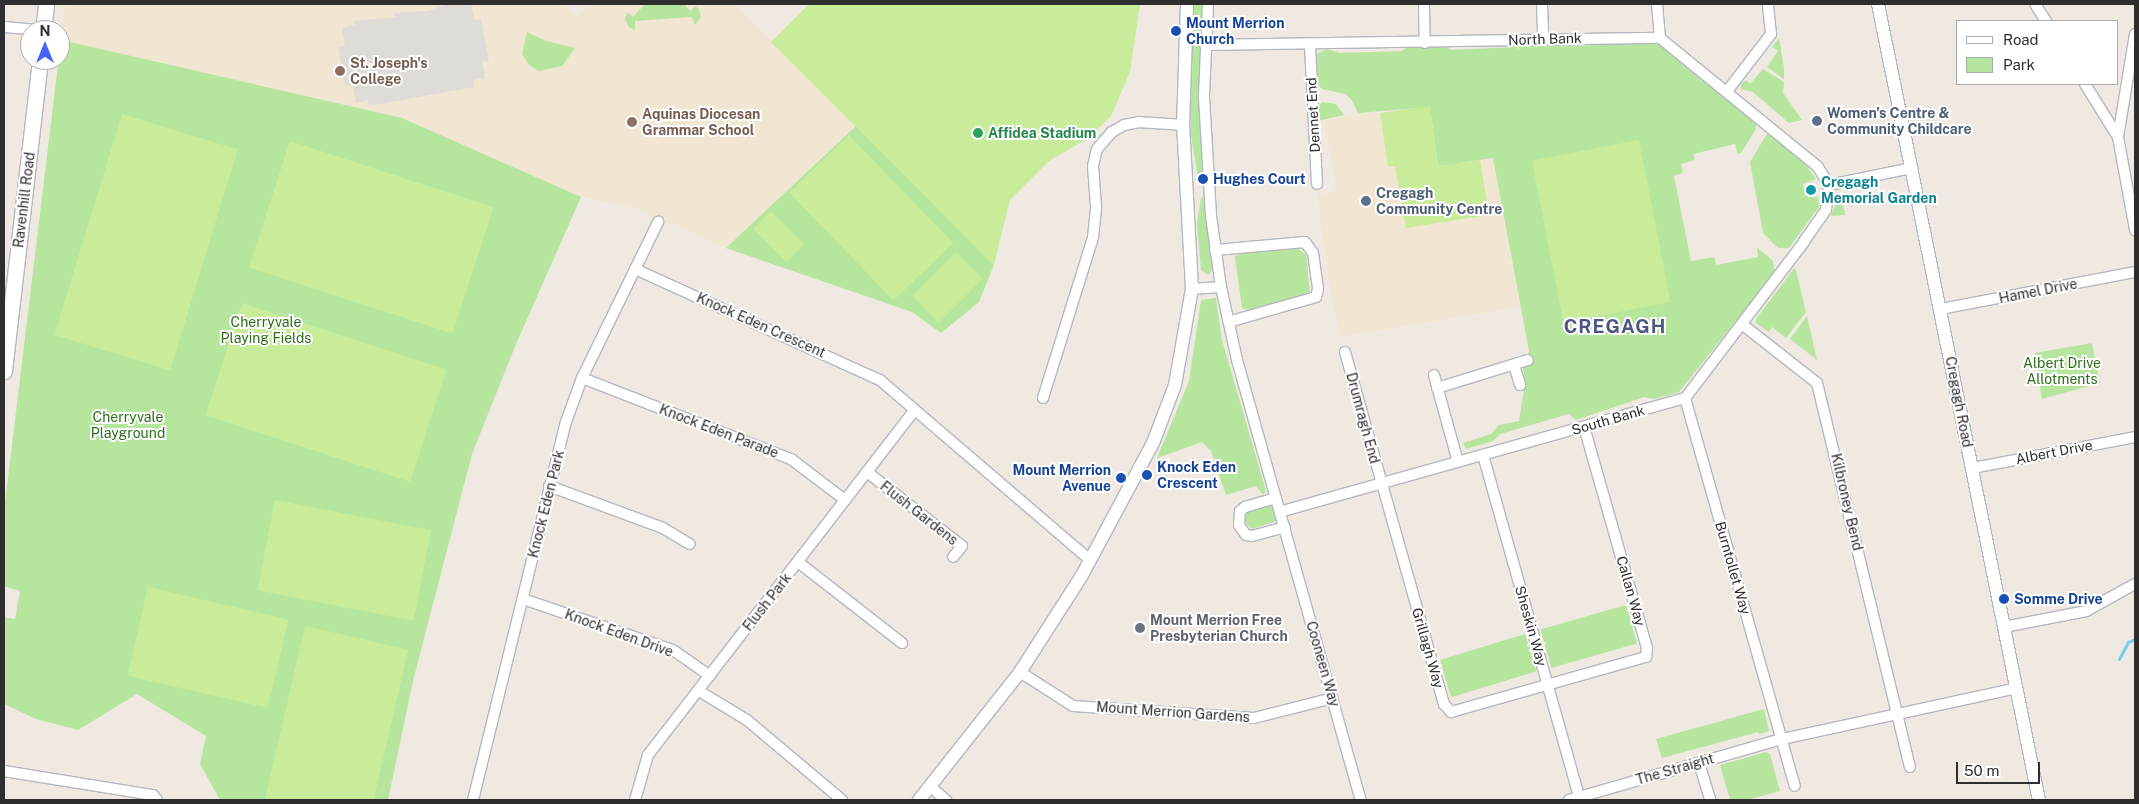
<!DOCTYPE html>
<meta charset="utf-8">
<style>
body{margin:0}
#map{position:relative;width:2139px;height:804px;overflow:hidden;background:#efe9e1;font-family:"Public Sans",sans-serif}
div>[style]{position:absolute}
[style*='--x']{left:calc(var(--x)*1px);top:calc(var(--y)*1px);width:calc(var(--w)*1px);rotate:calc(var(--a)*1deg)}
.education>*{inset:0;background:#f0e6d1}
.green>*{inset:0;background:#b6e59e;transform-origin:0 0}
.pitch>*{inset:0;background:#c9ec9a;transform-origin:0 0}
.plaza>*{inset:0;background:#dfdcd8}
.stream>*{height:3px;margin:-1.5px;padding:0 1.5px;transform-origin:1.5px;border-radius:1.5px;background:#75cff0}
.roads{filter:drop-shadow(1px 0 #b4b7c1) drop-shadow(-1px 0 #b4b7c1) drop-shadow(0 1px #b4b7c1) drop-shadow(0 -1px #b4b7c1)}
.minor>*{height:10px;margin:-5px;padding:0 5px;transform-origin:5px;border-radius:5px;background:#fff}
.tertiary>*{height:12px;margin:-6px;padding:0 6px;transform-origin:6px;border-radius:6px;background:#fff}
.secondary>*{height:15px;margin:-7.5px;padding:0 7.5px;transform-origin:7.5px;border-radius:7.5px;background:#fff}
.dots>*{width:14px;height:14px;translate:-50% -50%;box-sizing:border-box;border:2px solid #fff;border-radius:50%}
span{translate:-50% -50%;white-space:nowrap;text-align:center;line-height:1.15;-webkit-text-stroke:4px #fff;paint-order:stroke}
.transit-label{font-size:14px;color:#164399;font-weight:700}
.left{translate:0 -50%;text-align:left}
.right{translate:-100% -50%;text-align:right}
.street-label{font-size:14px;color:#2e2e2e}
.education-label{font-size:14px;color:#785e54;font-weight:700}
.service-label{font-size:14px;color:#4e5e75;font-weight:700}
.leisure-label{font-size:14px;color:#27864d;font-weight:700}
.culture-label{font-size:14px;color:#0d838f;font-weight:700}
.park-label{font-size:14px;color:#2c6e1b}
.worship-label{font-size:14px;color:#5b616d;font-weight:700}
.district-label{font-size:19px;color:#4d5680;font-weight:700;letter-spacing:1px}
.frame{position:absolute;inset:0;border:5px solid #2e2e2e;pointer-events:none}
.legend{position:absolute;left:1956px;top:20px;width:162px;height:65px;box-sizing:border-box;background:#fff;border:1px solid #ababab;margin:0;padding:6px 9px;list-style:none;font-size:15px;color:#2e2e2e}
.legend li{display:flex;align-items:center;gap:10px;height:25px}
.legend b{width:25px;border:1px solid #ababab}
.north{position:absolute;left:20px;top:20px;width:50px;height:50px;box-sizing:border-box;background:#fff;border:1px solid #ababab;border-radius:50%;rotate:0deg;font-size:14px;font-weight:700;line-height:20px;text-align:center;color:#2e2e2e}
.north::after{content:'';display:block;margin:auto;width:18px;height:22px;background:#4264fb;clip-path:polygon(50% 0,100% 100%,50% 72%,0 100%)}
.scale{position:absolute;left:1956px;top:762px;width:84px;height:22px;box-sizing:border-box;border:2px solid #2e2e2e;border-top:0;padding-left:6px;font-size:15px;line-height:18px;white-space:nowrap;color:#2e2e2e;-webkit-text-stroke:4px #fff;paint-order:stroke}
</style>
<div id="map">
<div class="education">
<i style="clip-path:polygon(65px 4px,565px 4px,576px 17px,593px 4px,735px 4px,856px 126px,726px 248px,672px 223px,669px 227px,647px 217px,649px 212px,643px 210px,581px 197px,61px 40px)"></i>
<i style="clip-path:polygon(1358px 113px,1380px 113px,1388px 167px,1438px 166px,1493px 158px,1519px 307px,1341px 337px,1331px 295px,1317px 194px,1334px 192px,1336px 185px,1324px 121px)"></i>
</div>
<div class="green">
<i style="clip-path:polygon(645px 4px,684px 4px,690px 11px,695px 6px,699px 9px,701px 17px,695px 25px,692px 17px,635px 21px,635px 30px,629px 27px,625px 20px,627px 12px,633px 17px)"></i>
<i style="clip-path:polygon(1194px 4px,1204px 4px,1199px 71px,1203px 176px,1198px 176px,1191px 136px,1190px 75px)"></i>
<i style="clip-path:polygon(527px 32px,546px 41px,575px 48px,562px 66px,539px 71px,529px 65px,522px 54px)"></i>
<i style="clip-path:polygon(1779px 38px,1784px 68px,1784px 79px,1767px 67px,1778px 51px,1772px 47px)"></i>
<i style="clip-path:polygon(1640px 39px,1669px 48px,1674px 57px,1703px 82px,1713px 83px,1756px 119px,1756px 129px,1741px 153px,1738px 154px,1735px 144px,1693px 154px,1695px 160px,1681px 164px,1683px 173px,1674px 176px,1691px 261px,1714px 257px,1716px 265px,1758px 257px,1757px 247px,1773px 261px,1775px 272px,1679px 392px,1654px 399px,1644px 397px,1576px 420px,1569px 414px,1500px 434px,1493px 441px,1466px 449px,1463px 443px,1491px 434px,1499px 425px,1519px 421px,1525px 383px,1523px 368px,1529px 351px,1493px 158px,1438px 166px,1430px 107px,1358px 113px,1352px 100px,1345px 94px,1322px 89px,1318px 85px,1315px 59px,1318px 53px,1327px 49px,1339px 53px,1402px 51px,1408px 46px,1443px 45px,1451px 50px,1513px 47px,1523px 42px,1558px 41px,1566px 46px,1633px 44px)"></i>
<i style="clip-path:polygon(61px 40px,402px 118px,581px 197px,516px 344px,472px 454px,413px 681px,388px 800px,220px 800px,200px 764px,206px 736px,137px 694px,78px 730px,36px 719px,4px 704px,4px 617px,15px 619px,20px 591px,4px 586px,4px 511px)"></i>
<i style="clip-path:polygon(1763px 69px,1784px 82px,1783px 93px,1802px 120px,1789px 123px,1753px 92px,1741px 89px,1741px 84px,1746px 80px,1750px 84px)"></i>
<i style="clip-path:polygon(1322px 102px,1336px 104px,1344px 115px,1318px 121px,1318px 107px)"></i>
<i style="clip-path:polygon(856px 126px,994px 265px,979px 302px,941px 333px,912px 312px,726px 248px)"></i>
<i style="clip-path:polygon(1767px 134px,1773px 134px,1804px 162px,1816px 179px,1803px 184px,1805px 196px,1818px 197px,1819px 207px,1789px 248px,1778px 248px,1763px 233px,1750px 162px)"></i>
<i style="clip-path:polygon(1841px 194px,1845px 215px,1833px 216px,1831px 215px)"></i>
<i style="clip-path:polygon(1205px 197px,1214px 268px,1208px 275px,1201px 270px,1197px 224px,1201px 198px)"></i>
<i style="clip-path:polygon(1296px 247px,1306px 255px,1310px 292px,1250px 310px,1242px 308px,1235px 257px,1242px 252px)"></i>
<i style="clip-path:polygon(1795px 267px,1806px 312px,1786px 338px,1772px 327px,1769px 332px,1756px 323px,1756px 319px)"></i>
<i style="clip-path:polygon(1216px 298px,1222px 340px,1266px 491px,1263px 495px,1256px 486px,1226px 495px,1211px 451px,1202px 442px,1157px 458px,1189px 381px,1201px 300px)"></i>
<i style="clip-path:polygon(1807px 316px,1817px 360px,1790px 339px)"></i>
<i style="clip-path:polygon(2092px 343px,2100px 383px,2042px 399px,2035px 353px)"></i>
<i style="clip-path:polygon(1269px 504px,1274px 506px,1277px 521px,1252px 529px,1248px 526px,1244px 518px,1248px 510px)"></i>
<i style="left:1626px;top:605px;width:40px;height:89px;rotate:74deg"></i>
<i style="left:1525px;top:634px;width:39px;height:89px;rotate:73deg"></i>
<i style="clip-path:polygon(1764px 709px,1769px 731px,1759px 734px,1758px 732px,1662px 758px,1656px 739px)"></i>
<i style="clip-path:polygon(1766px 752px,1770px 754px,1780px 791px,1747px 800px,1730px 800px,1720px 765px)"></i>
</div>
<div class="pitch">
<i style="clip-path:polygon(809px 4px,1140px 4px,1130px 72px,1111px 116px,1087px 139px,1049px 161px,1010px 200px,994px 265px,771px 42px)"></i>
<i style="clip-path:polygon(1430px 106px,1438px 166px,1480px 160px,1489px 215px,1406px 228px,1395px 166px,1388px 167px,1380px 113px)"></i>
<i style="left:122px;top:114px;width:121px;height:231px;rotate:17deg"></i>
<i style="left:849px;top:135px;width:150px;height:83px;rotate:46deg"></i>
<i style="left:1639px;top:140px;width:165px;height:109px;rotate:79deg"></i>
<i style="left:290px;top:141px;width:214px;height:133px;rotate:18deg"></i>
<i style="left:771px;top:211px;width:47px;height:25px;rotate:45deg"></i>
<i style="left:956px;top:252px;width:38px;height:62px;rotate:45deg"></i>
<i style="left:242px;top:303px;width:215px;height:118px;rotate:18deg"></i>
<i style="left:275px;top:500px;width:159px;height:92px;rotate:11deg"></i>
<i style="left:148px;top:587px;width:144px;height:91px;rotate:13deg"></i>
<i style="left:305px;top:626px;width:106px;height:178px;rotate:13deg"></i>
</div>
<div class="plaza">
<i style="clip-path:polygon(447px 4px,471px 4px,474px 20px,481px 19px,489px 61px,482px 62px,485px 78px,473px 80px,474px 87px,369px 106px,368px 100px,356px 103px,353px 85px,345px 86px,338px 47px,345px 45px,342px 28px,355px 25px,354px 21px,395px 17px,395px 13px,428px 11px)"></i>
</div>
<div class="stream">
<i style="--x:2119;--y:659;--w:19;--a:-62"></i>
<i style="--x:2128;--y:642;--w:8;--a:-23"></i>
</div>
<div class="roads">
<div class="minor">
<i style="--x:1208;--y:4;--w:93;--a:92.5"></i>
<i style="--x:1204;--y:97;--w:119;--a:86.6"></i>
<i style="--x:1211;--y:216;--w:72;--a:82"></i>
<i style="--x:1221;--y:287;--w:75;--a:77.6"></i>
<i style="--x:1237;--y:360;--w:457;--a:74.3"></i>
<i style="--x:1424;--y:4;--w:39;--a:89"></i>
<i style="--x:1542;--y:4;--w:35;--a:88"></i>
<i style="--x:1657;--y:4;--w:34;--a:85"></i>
<i style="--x:2035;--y:4;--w:20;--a:57"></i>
<i style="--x:4;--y:27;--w:33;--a:5"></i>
<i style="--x:2135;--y:34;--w:104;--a:99.4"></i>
<i style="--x:2118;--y:137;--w:95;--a:79.6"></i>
<i style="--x:1205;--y:45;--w:455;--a:-0.9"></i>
<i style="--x:1660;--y:38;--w:204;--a:39.2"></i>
<i style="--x:1818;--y:167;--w:21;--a:59"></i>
<i style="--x:1829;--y:185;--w:25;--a:97"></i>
<i style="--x:1826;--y:210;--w:39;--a:125"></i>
<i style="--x:1804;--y:242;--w:196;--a:127.3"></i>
<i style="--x:1685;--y:398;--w:421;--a:164.3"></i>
<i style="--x:1310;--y:46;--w:138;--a:87.1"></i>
<i style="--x:2085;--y:84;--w:62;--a:58.1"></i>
<i style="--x:1728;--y:90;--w:71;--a:-52.5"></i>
<i style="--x:1771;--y:34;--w:30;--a:-96"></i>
<i style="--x:1829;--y:185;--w:85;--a:-11.6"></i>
<i style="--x:1215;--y:250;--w:90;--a:-5.1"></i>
<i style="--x:1305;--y:242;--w:14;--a:54"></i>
<i style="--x:1313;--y:253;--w:36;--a:82"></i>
<i style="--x:1318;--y:289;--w:8;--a:104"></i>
<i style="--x:1316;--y:297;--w:91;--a:164.1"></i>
<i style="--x:635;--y:269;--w:269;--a:24.4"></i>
<i style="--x:880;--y:380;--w:277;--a:40.6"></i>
<i style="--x:1192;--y:289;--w:29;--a:-4"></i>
<i style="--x:1941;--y:309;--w:197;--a:-10.8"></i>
<i style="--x:1743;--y:325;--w:94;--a:38.1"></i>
<i style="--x:1817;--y:383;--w:395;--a:76.4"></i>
<i style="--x:1345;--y:352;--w:366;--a:74.3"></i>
<i style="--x:1444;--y:704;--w:11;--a:49"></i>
<i style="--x:1451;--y:712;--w:203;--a:-15.8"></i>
<i style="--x:1646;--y:657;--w:9;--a:-84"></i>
<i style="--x:1647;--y:648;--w:230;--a:-105.9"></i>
<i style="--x:1514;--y:365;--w:21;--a:73"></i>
<i style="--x:1434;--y:375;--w:90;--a:74.6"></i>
<i style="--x:582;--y:378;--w:224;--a:21.2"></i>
<i style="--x:791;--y:459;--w:68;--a:37.2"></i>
<i style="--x:1437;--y:388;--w:95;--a:-17.1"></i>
<i style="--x:1043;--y:398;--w:169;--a:-72.7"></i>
<i style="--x:1093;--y:237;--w:31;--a:-84"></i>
<i style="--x:1096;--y:206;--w:40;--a:-94.3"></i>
<i style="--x:1093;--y:166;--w:17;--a:-77"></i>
<i style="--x:1097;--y:149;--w:23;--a:-49"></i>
<i style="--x:1112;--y:132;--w:14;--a:-30"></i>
<i style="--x:1124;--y:125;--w:15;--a:-11"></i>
<i style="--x:1139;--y:122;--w:44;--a:3.9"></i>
<i style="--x:1685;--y:398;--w:403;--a:74.2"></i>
<i style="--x:1483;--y:455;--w:358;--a:74.3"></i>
<i style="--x:1973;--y:468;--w:165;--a:-10.8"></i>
<i style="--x:867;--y:472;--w:120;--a:37.9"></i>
<i style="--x:962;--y:546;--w:14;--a:129"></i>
<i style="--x:549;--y:486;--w:121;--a:20.2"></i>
<i style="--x:663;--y:528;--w:31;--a:31"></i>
<i style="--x:1276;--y:498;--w:32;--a:164"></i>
<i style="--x:1245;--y:507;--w:6;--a:141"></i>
<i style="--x:1240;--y:511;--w:14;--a:94"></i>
<i style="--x:1239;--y:525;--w:12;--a:55"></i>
<i style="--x:1246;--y:535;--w:6;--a:9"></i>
<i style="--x:1252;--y:536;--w:34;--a:-15"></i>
<i style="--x:798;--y:562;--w:132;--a:37.9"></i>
<i style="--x:523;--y:599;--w:158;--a:18.8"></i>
<i style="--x:673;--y:650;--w:45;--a:35.1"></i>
<i style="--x:2004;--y:627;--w:84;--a:-11"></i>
<i style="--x:2086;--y:611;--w:56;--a:-28.9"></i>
<i style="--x:1020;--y:672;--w:63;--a:32.7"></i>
<i style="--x:1073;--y:706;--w:181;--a:3.8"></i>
<i style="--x:1254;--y:718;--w:81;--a:-14.2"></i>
<i style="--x:699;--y:691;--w:56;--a:31.1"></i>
<i style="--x:747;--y:720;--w:124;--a:40.1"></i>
<i style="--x:1699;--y:763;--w:39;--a:73"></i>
<i style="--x:4;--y:771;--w:151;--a:9.2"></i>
<i style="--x:153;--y:795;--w:6;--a:51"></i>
<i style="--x:931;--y:787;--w:20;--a:41"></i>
<i style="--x:473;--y:800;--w:389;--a:-76.2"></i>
<i style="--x:566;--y:422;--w:47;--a:-70"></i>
<i style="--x:582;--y:378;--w:174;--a:-64"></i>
<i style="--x:635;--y:800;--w:47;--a:-73.9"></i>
<i style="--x:648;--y:755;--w:435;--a:-52.3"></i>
<i style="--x:1569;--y:800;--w:222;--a:-16"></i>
<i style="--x:1782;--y:739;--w:240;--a:-12.2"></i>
</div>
<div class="tertiary">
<i style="--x:1878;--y:4;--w:812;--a:78.57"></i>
<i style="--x:919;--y:800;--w:163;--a:-51.7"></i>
<i style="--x:1020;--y:672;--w:113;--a:-57.3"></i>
<i style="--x:1081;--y:577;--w:152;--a:-61.8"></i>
<i style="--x:1153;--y:443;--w:62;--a:-69.2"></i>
<i style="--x:1175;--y:385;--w:97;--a:-80"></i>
<i style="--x:1192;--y:289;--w:164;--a:-93.1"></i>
<i style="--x:1183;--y:125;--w:121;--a:-88.1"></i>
</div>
<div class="secondary">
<i style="--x:43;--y:30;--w:26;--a:-83"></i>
<i style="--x:4;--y:371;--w:313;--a:-83.4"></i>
</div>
</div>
<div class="dots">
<i style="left:1176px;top:31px;background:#1a4fb4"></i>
<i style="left:340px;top:71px;background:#8d6e63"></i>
<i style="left:1817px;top:121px;background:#5c6f8a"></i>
<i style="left:632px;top:122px;background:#8d6e63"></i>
<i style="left:978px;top:133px;background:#2e9e5b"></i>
<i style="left:1203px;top:179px;background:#1a4fb4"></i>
<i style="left:1811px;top:190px;background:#0f9aa8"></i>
<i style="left:1366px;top:201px;background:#5c6f8a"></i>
<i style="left:1147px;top:475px;background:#1a4fb4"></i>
<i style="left:1121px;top:478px;background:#1a4fb4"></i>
<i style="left:2004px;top:599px;background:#1a4fb4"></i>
<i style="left:1140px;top:628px;background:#6b7280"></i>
</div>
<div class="transit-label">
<span class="left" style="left:1186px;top:31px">Mount Merrion<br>Church</span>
<span class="left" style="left:1213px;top:179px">Hughes Court</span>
<span class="left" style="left:1157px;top:475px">Knock Eden<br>Crescent</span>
<span class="right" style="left:1111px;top:478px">Mount Merrion<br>Avenue</span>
<span class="left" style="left:2014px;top:599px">Somme Drive</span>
</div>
<div class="street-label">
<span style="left:1545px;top:39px;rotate:-2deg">North Bank</span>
<span style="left:1313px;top:115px;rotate:-93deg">Dennet End</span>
<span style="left:24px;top:200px;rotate:-83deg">Ravenhill Road</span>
<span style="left:2038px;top:291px;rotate:-11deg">Hamel Drive</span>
<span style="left:761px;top:325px;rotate:24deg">Knock Eden Crescent</span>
<span style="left:1959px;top:402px;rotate:79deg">Cregagh Road</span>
<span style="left:1363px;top:418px;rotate:75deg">Drumragh End</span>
<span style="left:1608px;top:420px;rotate:-16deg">South Bank</span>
<span style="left:719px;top:431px;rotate:21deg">Knock Eden Parade</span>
<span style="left:2054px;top:452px;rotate:-11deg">Albert Drive</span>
<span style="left:1847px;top:502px;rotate:77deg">Kilbroney Bend</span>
<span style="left:546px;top:504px;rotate:-76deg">Knock Eden Park</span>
<span style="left:919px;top:513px;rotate:38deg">Flush Gardens</span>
<span style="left:1733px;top:568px;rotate:74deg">Burntollet Way</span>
<span style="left:1631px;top:591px;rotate:74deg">Callan Way</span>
<span style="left:767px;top:602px;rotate:-52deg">Flush Park</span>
<span style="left:1531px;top:626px;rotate:74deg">Sheskin Way</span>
<span style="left:619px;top:633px;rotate:20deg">Knock Eden Drive</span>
<span style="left:1428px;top:648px;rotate:74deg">Grillagh Way</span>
<span style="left:1323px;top:664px;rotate:74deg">Cooneen Way</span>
<span style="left:1173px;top:712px;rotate:4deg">Mount Merrion Gardens</span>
<span style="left:1675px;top:769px;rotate:-16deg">The Straight</span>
</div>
<div class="education-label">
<span class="left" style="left:350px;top:71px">St. Joseph's<br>College</span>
<span class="left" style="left:642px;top:122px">Aquinas Diocesan<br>Grammar School</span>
</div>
<div class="service-label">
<span class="left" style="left:1827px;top:121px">Women’s Centre &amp;<br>Community Childcare</span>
<span class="left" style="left:1376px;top:201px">Cregagh<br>Community Centre</span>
</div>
<div class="leisure-label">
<span class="left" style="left:988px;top:133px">Affidea Stadium</span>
</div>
<div class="culture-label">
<span class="left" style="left:1821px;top:190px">Cregagh<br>Memorial Garden</span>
</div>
<div class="park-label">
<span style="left:266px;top:330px">Cherryvale<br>Playing Fields</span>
<span style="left:2062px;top:371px">Albert Drive<br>Allotments</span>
<span style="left:128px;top:425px">Cherryvale<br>Playground</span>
</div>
<div class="worship-label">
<span class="left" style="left:1150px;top:628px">Mount Merrion Free<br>Presbyterian Church</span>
</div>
<div class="district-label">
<span style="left:1615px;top:327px">CREGAGH</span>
</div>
<div class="frame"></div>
<ul class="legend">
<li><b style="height:6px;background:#fff"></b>Road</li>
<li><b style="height:14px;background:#b6e59e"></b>Park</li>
</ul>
<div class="north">N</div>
<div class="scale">50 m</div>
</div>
